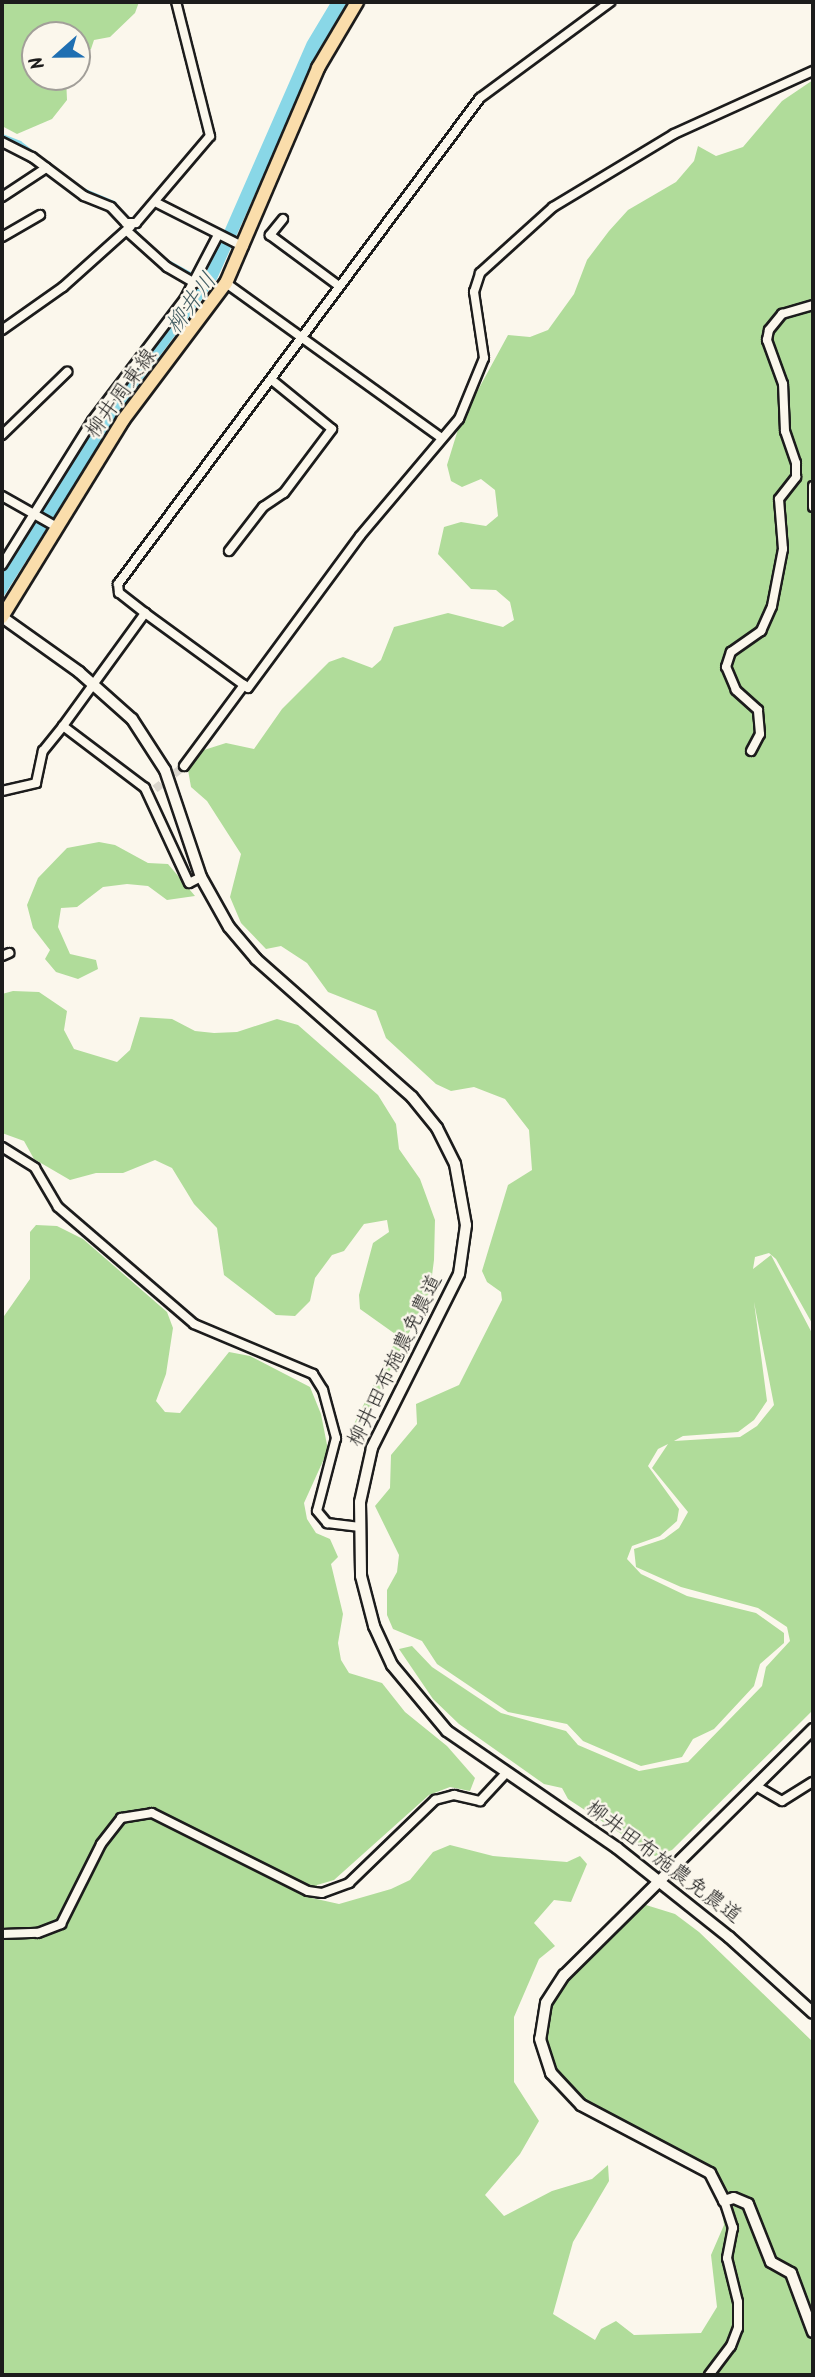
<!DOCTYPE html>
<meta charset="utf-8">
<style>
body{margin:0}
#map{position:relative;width:815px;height:2377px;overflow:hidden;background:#fbf7ec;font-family:Kalam,"Klee One",sans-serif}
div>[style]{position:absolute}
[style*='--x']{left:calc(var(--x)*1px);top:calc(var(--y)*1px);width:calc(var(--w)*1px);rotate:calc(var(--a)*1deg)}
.green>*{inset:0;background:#b0dc9a}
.water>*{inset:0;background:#89d7e7}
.stream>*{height:2.5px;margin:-1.25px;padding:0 1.25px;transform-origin:1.25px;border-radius:1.25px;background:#89d7e7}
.minor-tunnel>*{height:8px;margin-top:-4px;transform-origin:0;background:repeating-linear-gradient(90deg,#dad6cd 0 8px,transparent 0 12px)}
.roads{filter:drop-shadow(2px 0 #1c1c1c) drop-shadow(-2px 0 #1c1c1c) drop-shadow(0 2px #1c1c1c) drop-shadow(0 -2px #1c1c1c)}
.minor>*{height:8px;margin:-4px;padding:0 4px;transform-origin:4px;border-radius:4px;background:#fbf7ec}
.tertiary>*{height:10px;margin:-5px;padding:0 5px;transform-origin:5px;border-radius:5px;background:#fbf7ec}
.primary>*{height:12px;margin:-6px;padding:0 6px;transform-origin:6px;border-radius:6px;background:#faddab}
span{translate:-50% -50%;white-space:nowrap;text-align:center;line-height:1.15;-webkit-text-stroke:5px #fbf7ec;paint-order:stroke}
.street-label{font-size:21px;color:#1c1c1c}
.water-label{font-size:23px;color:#425d63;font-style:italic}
.frame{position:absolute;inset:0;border:4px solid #1c1c1c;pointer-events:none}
.north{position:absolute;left:21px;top:21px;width:70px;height:70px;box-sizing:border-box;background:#fbf7ec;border:2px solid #a29f99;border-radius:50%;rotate:249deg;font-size:19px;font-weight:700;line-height:28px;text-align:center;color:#1c1c1c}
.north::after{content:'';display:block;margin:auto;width:24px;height:32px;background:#1f6fb2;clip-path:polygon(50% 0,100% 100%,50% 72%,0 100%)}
</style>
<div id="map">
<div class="green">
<i style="clip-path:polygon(2px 2px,139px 2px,135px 13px,110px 37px,94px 40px,91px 49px,77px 57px,77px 35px,35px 35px,35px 77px,66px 77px,67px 100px,52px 119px,17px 134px,2px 126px)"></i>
<i style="clip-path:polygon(evenodd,813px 80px,813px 1325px,776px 1259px,769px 1253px,755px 1257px,753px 1269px,771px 1255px,813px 1335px,813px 1710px,672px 1850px,655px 1856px,568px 1799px,562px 1788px,544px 1784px,459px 1724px,433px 1699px,399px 1649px,412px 1646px,432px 1667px,501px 1713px,566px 1731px,578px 1745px,639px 1771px,688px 1762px,762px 1686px,766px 1667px,790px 1641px,787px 1627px,758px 1608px,681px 1587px,636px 1567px,634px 1549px,664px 1539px,679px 1528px,688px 1512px,652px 1468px,668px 1444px,658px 1449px,648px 1466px,679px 1509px,677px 1521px,660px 1536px,632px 1546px,627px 1559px,641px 1574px,687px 1596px,756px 1613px,784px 1633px,784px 1643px,760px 1664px,754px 1686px,714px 1729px,693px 1739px,682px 1757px,641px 1766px,583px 1741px,567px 1724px,508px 1712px,437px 1664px,422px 1641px,393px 1629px,387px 1615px,387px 1590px,397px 1572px,399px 1555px,375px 1506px,390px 1488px,391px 1455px,417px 1424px,416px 1404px,459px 1385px,502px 1300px,501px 1292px,487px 1282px,482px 1271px,508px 1185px,532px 1170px,529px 1130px,505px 1099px,474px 1087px,451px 1091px,436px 1084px,386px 1038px,376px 1011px,328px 992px,307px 963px,281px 946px,266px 949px,241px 923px,230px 897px,241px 854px,207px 801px,191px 787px,188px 770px,204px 750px,226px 743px,254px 749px,282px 709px,329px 662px,343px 657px,372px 668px,381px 660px,394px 627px,448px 613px,503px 627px,514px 620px,510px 602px,496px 590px,471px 589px,438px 554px,444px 527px,461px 522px,486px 526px,498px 516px,495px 490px,481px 479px,462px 487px,451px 481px,447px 465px,460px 423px,508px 335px,530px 337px,548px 330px,574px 294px,587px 260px,609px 231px,628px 210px,676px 182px,694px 161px,698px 146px,716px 156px,743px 147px,782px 101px,813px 80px,754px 1302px,774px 1405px,757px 1426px,740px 1437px,674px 1441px,683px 1436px,738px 1432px,754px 1420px,767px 1401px,754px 1302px)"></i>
<i style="clip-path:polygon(99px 842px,115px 845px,148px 863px,168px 864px,195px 896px,167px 900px,148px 886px,127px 884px,103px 887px,77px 907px,61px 908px,58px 927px,70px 954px,96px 960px,98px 969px,78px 979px,56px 972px,45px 959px,50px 950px,33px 928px,27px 905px,38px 878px,67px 848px)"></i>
<i style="clip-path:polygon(13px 991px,39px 992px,67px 1011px,64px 1030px,74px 1049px,117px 1062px,130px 1050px,140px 1017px,172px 1019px,195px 1031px,214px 1033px,237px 1032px,277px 1019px,298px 1025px,378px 1095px,396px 1124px,399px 1149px,420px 1179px,435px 1220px,434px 1260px,430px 1291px,360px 1430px,352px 1428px,398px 1336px,360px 1309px,359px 1295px,373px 1243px,389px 1232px,387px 1220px,364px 1224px,344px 1251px,332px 1255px,315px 1278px,310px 1301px,295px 1316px,276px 1315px,224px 1275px,217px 1228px,194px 1204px,172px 1168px,155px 1160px,123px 1173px,96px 1173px,70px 1180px,34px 1159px,24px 1141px,2px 1133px,2px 994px)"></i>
<i style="clip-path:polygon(36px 1225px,57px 1226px,83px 1239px,167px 1312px,173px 1328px,166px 1374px,156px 1401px,165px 1412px,180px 1413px,229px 1352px,250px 1356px,310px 1387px,321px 1414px,328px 1450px,304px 1503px,307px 1519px,316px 1533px,330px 1539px,338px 1557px,331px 1564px,343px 1614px,338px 1643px,341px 1660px,349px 1673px,382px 1683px,405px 1712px,447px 1746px,475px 1778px,470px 1791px,450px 1787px,429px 1795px,334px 1880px,317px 1885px,312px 1898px,339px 1904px,391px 1889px,410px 1880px,433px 1852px,450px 1845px,493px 1856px,567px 1862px,580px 1856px,587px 1864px,571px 1902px,554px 1900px,534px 1923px,555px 1946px,539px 1959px,514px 2017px,514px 2082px,539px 2121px,520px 2154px,485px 2195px,504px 2216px,552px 2191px,592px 2179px,608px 2165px,609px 2181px,573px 2242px,553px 2314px,595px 2340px,601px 2329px,616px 2321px,634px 2335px,701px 2333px,717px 2307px,711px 2255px,724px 2225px,717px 2171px,592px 2105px,571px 2091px,556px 2069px,546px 2036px,549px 2009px,570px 1977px,646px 1905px,675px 1914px,699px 1932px,813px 2042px,813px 2375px,2px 2375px,2px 1319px,30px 1279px,30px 1232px)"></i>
</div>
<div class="water">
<i style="clip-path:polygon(331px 2px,351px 2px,315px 60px,217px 279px,133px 392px,2px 599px,2px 572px,7px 564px,96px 425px,205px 275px,307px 42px)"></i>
</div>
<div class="stream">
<i style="--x:2;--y:135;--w:19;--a:21"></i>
<i style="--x:20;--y:142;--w:64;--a:37.4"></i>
<i style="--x:76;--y:186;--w:41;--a:22.8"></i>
<i style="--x:114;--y:202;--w:19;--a:54"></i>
<i style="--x:134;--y:229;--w:17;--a:50"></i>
<i style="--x:163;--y:258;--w:46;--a:28.8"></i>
</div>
<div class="minor-tunnel">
<i style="--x:155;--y:789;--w:37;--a:-38"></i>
</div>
<div class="roads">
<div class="minor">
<i style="--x:2;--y:142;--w:34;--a:27"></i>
<i style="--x:32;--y:157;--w:65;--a:36.9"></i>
<i style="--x:84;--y:196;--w:29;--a:22"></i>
<i style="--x:111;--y:207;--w:22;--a:47"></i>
<i style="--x:126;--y:223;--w:10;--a:0"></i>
<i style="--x:136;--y:223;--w:114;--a:-49.6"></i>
<i style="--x:210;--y:136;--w:138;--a:-104.2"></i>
<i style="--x:2;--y:197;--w:53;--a:-33.4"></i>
<i style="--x:157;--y:203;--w:97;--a:26.8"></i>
<i style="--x:283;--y:219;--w:21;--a:129"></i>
<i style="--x:270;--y:235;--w:86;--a:36.5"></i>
<i style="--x:127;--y:231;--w:54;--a:42"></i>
<i style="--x:167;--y:267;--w:32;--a:30"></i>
<i style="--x:2;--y:237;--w:44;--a:-30.1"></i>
<i style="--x:226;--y:283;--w:264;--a:35.7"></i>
<i style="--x:2;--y:330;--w:75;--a:-35.2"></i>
<i style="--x:63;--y:287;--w:91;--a:-41.9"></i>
<i style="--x:2;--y:435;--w:91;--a:-44.1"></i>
<i style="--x:813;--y:486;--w:21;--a:90"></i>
<i style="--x:2;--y:496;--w:61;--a:29.5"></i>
<i style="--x:229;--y:551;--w:56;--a:-52.3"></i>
<i style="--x:263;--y:507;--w:25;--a:-34"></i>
<i style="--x:284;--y:493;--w:80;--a:-53.1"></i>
<i style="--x:332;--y:429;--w:77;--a:-140.8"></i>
<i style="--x:2;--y:565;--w:170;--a:-58"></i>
<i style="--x:92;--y:421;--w:152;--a:-52.8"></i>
<i style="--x:184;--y:300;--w:73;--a:-62.4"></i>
<i style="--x:145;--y:613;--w:127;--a:36.1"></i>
<i style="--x:248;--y:688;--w:189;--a:-53.6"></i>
<i style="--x:360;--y:536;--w:153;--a:-49.8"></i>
<i style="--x:459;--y:419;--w:66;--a:-67.7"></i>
<i style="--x:484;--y:358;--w:67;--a:-98.6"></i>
<i style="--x:474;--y:292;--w:20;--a:-72"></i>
<i style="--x:480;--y:273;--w:98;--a:-42.1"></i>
<i style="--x:553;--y:207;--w:141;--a:-31.1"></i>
<i style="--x:674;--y:134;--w:153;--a:-24.4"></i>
<i style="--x:751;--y:751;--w:19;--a:-62"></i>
<i style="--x:760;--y:734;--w:24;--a:-95"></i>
<i style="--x:758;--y:710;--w:30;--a:-138"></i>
<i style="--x:736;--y:690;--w:25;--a:-113"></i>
<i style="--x:726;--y:667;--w:16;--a:-72"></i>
<i style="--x:731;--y:652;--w:37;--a:-35"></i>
<i style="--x:761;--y:631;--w:27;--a:-66"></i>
<i style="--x:772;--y:606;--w:58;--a:-79.1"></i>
<i style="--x:783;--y:549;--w:50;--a:-94.6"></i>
<i style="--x:779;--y:499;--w:28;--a:-52"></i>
<i style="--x:796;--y:477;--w:14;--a:-90"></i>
<i style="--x:796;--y:463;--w:34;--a:-109"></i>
<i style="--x:785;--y:431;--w:47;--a:-92.4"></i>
<i style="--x:783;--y:384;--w:47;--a:-110"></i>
<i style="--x:767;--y:340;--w:10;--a:-79"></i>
<i style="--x:769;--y:330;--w:21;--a:-51"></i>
<i style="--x:782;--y:314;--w:32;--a:-16"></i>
<i style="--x:184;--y:766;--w:101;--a:-53.5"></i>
<i style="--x:2;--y:791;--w:35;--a:-13"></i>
<i style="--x:36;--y:783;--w:33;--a:-78"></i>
<i style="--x:43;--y:751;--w:32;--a:-51"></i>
<i style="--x:201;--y:877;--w:13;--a:153"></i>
<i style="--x:189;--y:883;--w:105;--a:-114.9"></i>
<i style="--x:145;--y:788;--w:103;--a:-142.9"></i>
<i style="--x:63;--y:726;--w:140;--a:-54"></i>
<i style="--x:145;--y:613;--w:33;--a:-142"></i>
<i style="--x:119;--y:593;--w:9;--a:-96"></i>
<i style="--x:118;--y:584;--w:606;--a:-53.32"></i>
<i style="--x:480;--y:98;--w:162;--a:-36.4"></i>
<i style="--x:2;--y:956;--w:8;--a:-23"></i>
<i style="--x:2;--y:1147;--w:39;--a:32"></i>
<i style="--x:35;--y:1168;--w:45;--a:59.5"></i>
<i style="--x:58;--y:1207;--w:179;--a:40.7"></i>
<i style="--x:194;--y:1324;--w:129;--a:22.8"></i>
<i style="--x:313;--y:1374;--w:19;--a:58"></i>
<i style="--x:323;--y:1390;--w:50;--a:74.8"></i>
<i style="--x:336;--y:1438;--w:75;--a:104.6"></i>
<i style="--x:317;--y:1511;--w:16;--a:50"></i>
<i style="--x:327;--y:1523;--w:31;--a:7"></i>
<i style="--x:756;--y:1786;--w:30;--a:30"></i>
<i style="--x:782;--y:1801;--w:36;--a:-32"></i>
<i style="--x:2;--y:1934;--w:36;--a:-2"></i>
<i style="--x:38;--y:1933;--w:25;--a:-21"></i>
<i style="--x:61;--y:1924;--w:89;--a:-63.4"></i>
<i style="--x:101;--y:1844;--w:33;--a:-52"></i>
<i style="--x:121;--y:1818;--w:31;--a:-9"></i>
<i style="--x:152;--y:1813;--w:174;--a:26.6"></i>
<i style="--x:308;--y:1891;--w:14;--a:8"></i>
<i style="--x:322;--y:1893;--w:29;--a:-20"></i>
<i style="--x:349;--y:1883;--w:120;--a:-44"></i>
<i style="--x:435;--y:1800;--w:20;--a:-15"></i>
<i style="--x:454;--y:1795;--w:27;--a:13"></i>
<i style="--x:480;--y:1801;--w:38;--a:-47"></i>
<i style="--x:709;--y:2375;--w:36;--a:-53"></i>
<i style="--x:731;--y:2346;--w:19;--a:-69"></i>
<i style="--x:738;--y:2328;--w:26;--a:-90"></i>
<i style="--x:738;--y:2302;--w:45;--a:-104"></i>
<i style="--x:727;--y:2258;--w:31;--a:-79"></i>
<i style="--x:733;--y:2228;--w:28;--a:-108"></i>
</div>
<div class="tertiary">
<i style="--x:2;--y:617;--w:95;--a:35.5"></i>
<i style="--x:79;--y:672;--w:71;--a:41.6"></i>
<i style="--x:132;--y:719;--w:61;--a:57.1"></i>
<i style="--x:165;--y:770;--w:113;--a:71.4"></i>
<i style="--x:201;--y:877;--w:57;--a:60.8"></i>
<i style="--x:229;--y:927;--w:42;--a:49.8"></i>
<i style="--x:256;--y:959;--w:208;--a:41.5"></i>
<i style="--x:412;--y:1097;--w:40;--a:51"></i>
<i style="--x:437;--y:1128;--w:40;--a:63.4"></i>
<i style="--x:455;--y:1164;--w:62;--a:79.8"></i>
<i style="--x:466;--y:1225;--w:49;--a:98.1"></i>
<i style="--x:459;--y:1274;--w:195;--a:116.6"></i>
<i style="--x:372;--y:1448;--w:55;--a:102.5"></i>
<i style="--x:360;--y:1502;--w:74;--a:89.2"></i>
<i style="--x:361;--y:1576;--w:52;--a:75.4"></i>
<i style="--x:374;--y:1626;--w:43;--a:65.2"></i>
<i style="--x:392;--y:1665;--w:86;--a:50.2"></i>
<i style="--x:447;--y:1731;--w:206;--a:34.5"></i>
<i style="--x:617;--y:1848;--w:143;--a:38.5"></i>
<i style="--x:729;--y:1937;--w:113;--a:42.1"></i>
<i style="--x:813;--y:1729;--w:350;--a:135.3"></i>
<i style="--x:564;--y:1975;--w:33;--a:123"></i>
<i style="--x:546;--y:2003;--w:36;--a:99"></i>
<i style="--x:540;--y:2039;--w:36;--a:72"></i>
<i style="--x:551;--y:2073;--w:44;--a:46.8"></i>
<i style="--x:581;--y:2105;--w:146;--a:27.8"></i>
<i style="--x:710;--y:2173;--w:31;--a:63"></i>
<i style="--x:724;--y:2201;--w:10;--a:-17"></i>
<i style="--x:734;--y:2198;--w:15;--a:23"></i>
<i style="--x:748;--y:2204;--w:62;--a:68.4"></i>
<i style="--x:771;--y:2262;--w:23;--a:29"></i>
<i style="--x:791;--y:2273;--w:63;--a:69.6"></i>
</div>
<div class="primary">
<i style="--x:2;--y:617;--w:231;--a:-58.4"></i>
<i style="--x:123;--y:420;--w:171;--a:-53.1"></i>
<i style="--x:226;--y:283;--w:234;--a:-66.8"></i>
<i style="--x:318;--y:68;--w:77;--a:-59.4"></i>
</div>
</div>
<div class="street-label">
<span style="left:122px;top:394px;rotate:-54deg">柳井周東線</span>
<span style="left:396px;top:1361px;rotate:-64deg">柳井田布施農免農道</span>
<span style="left:663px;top:1863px;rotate:37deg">柳井田布施農免農道</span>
</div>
<div class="water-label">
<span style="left:192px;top:304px;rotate:-54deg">柳井川</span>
</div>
<div class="frame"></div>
<div class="north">N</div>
</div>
